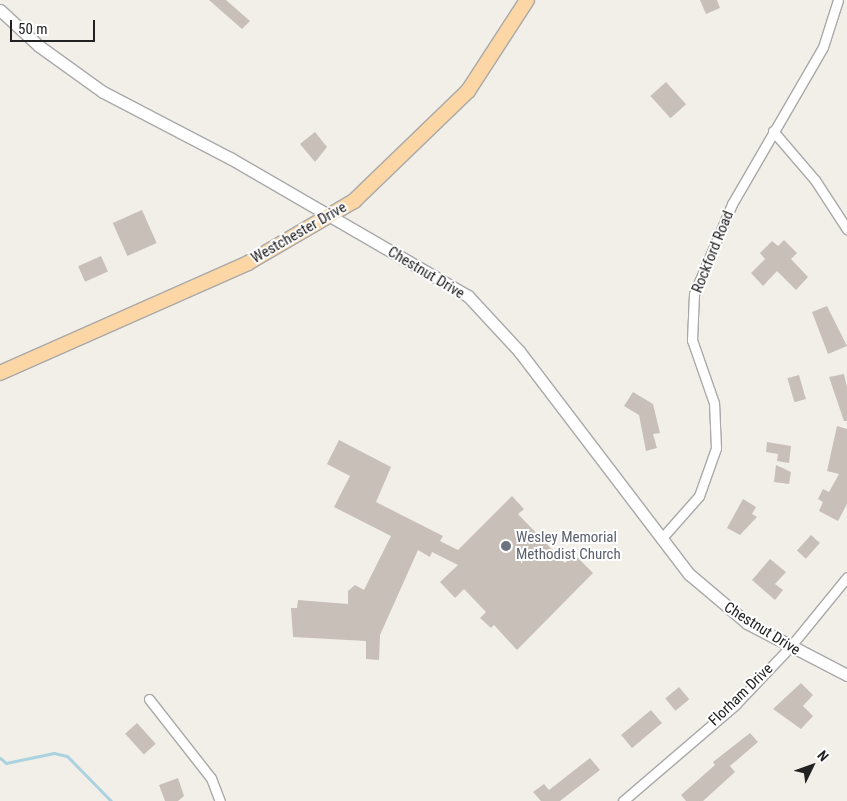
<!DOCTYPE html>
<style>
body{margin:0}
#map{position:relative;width:847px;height:801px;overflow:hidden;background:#f2efe9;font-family:"Roboto Condensed",sans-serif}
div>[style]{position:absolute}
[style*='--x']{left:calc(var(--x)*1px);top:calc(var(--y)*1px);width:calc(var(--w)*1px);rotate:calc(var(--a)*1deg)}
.stream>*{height:3px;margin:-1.5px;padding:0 1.5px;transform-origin:1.5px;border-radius:1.5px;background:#aad3df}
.building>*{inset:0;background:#c7bfb8;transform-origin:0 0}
.roads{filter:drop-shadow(1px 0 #a9a9a9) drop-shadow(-1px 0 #a9a9a9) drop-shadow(0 1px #a9a9a9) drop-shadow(0 -1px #a9a9a9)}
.minor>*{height:9px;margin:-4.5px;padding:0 4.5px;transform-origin:4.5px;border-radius:4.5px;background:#fff}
.tertiary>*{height:11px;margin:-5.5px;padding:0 5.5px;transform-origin:5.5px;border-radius:5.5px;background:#fff}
.primary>*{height:14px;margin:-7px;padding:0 7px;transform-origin:7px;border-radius:7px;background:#fcd6a4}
.dots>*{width:14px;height:14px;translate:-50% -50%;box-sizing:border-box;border:2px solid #fff;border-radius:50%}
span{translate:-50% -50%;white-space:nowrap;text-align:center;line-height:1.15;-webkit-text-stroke:4px #fff;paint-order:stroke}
.street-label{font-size:15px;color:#222}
.worship-label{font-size:15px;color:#5b616d}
.left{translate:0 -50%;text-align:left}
.north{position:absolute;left:787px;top:741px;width:50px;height:50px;-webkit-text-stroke:4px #fff;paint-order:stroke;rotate:48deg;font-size:14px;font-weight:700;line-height:20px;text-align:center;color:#222}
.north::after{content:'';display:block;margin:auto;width:18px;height:22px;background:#222;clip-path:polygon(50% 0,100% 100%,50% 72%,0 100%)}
.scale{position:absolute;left:10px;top:20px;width:85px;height:22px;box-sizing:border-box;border:2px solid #222;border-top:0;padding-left:6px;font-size:15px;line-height:18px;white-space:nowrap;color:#222;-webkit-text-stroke:4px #fff;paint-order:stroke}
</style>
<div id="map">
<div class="stream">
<i style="--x:0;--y:758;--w:8;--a:40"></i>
<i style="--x:6;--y:763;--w:49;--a:-11.8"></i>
<i style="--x:54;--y:753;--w:13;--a:13"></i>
<i style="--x:67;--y:756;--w:63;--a:45.6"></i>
</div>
<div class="building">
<i style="clip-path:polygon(209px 0,226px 0,250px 21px,242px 29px)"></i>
<i style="clip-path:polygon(700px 0,717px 0,720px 8px,706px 14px)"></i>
<i style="left:666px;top:82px;width:30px;height:21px;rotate:48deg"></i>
<i style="clip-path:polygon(315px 132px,327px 147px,315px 162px,300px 144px)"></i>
<i style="left:142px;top:210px;width:36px;height:32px;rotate:66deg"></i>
<i style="clip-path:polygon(784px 240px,797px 253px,791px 259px,808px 277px,796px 290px,777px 271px,763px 286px,751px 273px,765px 259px,760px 253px,772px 241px,778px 246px)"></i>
<i style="left:101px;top:256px;width:17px;height:25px;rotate:66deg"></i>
<i style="clip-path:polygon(827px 306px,847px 346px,828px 354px,812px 312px)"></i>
<i style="clip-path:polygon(844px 374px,847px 388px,847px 421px,844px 421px,829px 377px)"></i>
<i style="left:799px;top:375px;width:25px;height:12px;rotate:74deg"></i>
<i style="clip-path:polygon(633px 392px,653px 404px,660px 433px,653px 434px,657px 448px,646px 451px,639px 415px,624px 406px)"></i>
<i style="clip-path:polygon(837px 426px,847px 429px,847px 504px,838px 521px,819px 511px,823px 502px,818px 499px,823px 489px,829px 492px,839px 474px,827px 471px)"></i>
<i style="clip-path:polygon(339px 440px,391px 467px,376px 502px,443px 536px,440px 541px,458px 550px,512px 496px,524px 509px,518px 514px,565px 563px,574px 554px,593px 573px,517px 650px,494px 625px,491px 628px,480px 618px,486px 612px,464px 589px,455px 598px,440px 582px,458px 565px,432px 552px,430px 557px,418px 550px,380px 635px,379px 660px,366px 659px,366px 641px,293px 637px,291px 608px,297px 608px,298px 600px,348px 604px,348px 591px,355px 585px,364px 590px,391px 536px,334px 507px,350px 476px,327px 464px)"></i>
<i style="clip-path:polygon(767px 442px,791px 446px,789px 463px,777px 461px,778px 454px,766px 452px)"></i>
<i style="clip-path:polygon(776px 465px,791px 472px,789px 484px,774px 482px)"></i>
<i style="clip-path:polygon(743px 499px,756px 507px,752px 514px,757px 517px,740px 535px,727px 528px)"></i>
<i style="left:811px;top:535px;width:12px;height:21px;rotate:42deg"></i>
<i style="clip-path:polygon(770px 559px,786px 572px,775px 584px,783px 590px,775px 600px,752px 580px)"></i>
<i style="clip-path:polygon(801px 683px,813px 695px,803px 706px,813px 716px,801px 729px,773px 709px)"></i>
<i style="left:679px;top:687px;width:16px;height:18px;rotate:50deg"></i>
<i style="left:651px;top:710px;width:17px;height:39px;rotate:50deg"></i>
<i style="left:137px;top:723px;width:28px;height:16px;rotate:48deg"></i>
<i style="clip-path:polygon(750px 733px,758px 742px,730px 766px,735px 772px,703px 801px,686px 801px,681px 795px,715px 765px,713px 762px)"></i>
<i style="clip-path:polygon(590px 758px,600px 770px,560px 801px,541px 801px,533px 792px,544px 784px,549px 790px)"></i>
<i style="clip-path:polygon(178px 778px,184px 796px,178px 801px,165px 801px,159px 785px)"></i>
</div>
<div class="roads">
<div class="minor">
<i style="--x:773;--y:131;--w:65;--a:49.4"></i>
<i style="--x:815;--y:180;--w:59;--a:56.9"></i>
<i style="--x:661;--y:539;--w:57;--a:-48.5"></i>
<i style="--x:699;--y:496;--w:51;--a:-70.5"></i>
<i style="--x:716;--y:448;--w:45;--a:-92.5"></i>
<i style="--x:714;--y:403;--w:67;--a:-109.2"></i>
<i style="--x:692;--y:340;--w:46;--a:-87.5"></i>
<i style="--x:694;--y:294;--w:98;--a:-67.1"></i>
<i style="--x:732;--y:204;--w:181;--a:-59.9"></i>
<i style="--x:823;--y:47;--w:49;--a:-72.3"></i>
<i style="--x:149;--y:699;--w:100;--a:51.9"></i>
<i style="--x:211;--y:778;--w:25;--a:69"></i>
<i style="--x:623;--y:801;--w:148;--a:-40.6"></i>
<i style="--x:735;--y:705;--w:80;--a:-46.5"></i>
<i style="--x:790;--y:647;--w:90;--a:-50.8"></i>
</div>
<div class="tertiary">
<i style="--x:0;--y:10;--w:53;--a:42.7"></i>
<i style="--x:39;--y:46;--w:79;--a:35.7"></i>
<i style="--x:103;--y:92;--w:143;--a:27.5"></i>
<i style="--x:230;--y:158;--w:275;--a:30.1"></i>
<i style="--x:468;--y:296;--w:75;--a:47.2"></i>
<i style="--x:519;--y:351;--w:280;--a:52.7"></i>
<i style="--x:689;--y:574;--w:76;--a:40.2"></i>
<i style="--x:747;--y:623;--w:113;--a:27.5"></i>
</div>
<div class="primary">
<i style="--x:0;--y:373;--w:271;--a:-23.9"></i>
<i style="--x:248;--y:263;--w:123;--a:-30.3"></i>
<i style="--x:354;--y:201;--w:158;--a:-44"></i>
<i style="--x:468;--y:91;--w:108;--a:-57"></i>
</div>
</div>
<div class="dots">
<i style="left:506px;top:546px;background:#6b7280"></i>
</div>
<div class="street-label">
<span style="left:299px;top:233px;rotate:-30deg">Westchester Drive</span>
<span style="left:713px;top:252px;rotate:-68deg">Rockford Road</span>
<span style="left:426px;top:273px;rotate:31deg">Chestnut Drive</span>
<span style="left:762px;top:629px;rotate:32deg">Chestnut Drive</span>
<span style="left:741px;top:695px;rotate:-44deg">Florham Drive</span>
</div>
<div class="worship-label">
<span class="left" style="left:516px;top:546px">Wesley Memorial<br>Methodist Church</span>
</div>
<div class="north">N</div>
<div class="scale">50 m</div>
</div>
